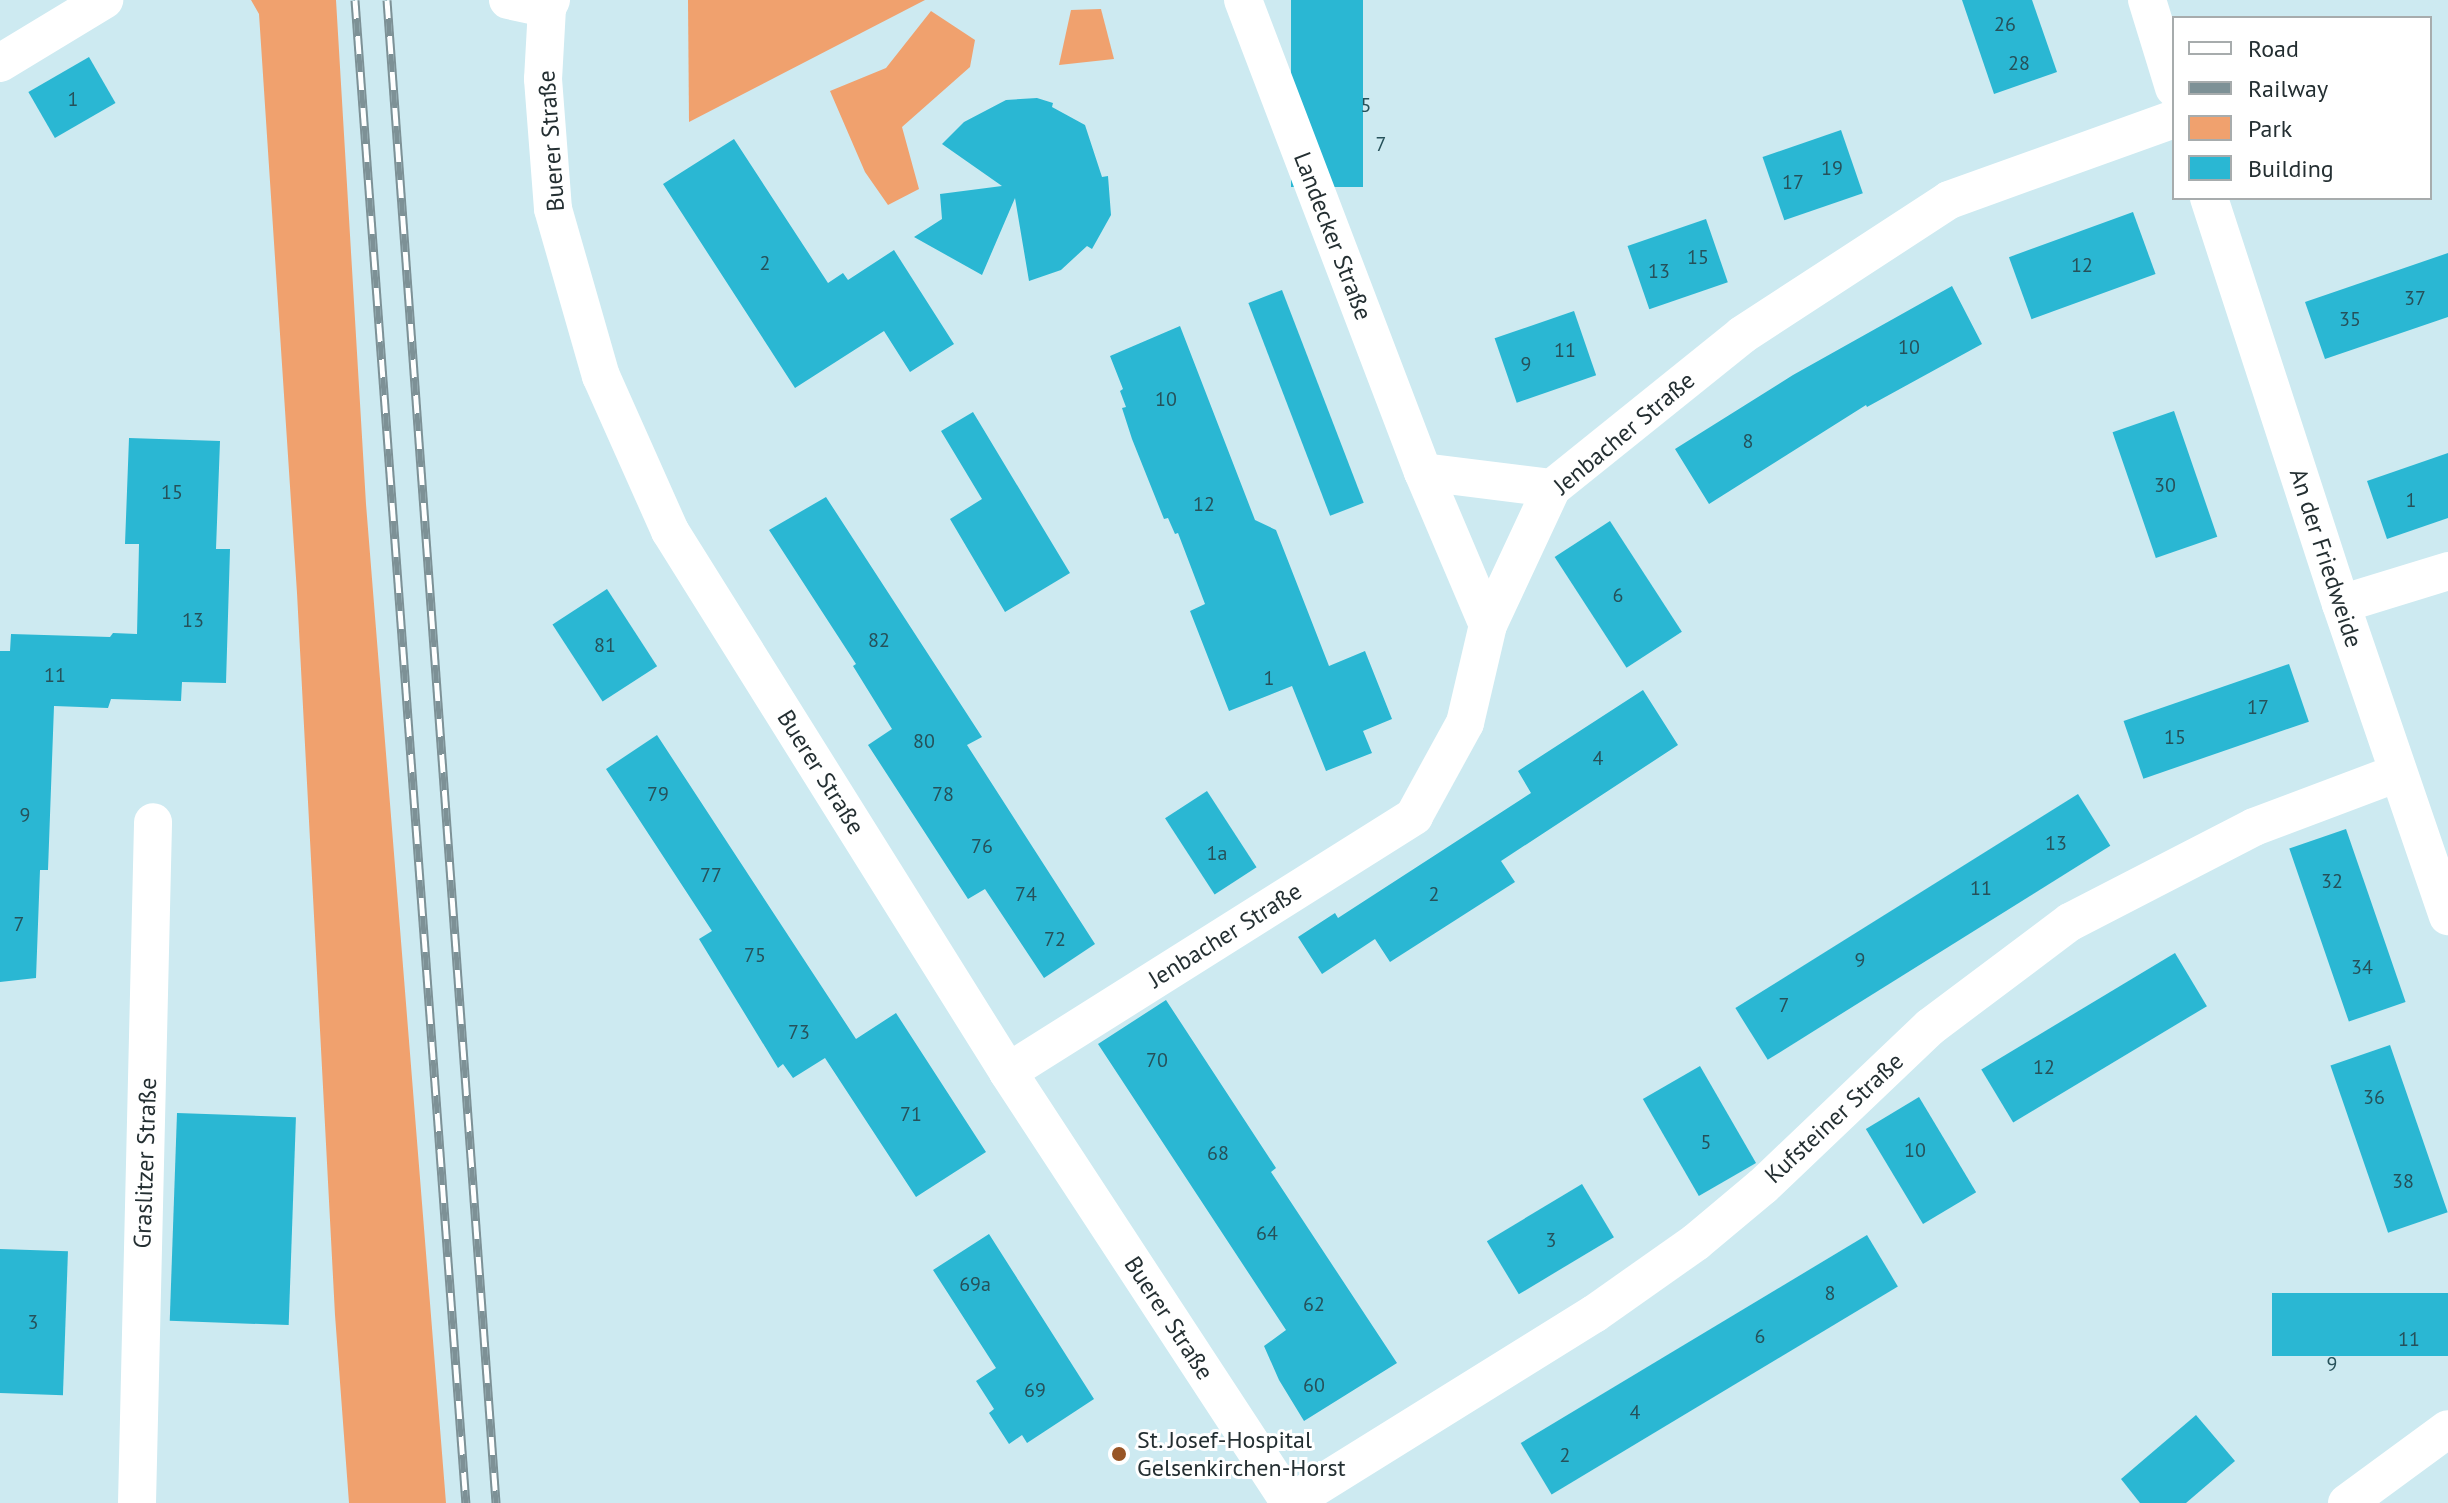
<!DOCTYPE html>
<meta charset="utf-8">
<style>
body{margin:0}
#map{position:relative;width:2448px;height:1503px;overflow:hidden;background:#cdeaf1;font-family:"PT Sans",sans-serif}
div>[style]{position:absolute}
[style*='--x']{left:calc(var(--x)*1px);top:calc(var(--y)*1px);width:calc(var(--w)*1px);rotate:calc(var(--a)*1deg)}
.green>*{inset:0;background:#f0a16e}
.building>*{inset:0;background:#2ab7d3;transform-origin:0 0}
.minor>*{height:38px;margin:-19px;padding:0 19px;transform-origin:19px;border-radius:19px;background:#fff}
.rail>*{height:9px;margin-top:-4.5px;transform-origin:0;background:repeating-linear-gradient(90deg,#fff 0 18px,#7d9196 0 36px);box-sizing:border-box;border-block:2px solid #7d9196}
.dots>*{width:22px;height:22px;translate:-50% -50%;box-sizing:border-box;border:4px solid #fff;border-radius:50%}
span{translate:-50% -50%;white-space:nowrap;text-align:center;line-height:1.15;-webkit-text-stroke:6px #fff;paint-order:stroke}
.number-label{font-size:20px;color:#26515a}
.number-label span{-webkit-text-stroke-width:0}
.street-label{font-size:24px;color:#242f32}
.poi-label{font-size:24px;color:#242f32}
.left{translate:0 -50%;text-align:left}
.legend{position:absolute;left:2172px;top:16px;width:260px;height:184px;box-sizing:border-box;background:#fff;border:2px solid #a7acad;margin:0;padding:10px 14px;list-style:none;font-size:24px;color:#242f32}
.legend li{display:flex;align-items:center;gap:16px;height:40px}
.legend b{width:40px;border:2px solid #a7acad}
</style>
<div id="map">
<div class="green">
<i style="clip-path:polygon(251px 0,336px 0,366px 504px,446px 1503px,349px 1503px,335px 1315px,297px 593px,259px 14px)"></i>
<i style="clip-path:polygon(688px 0,925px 0,689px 122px)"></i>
<i style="clip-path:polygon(1101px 9px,1114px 59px,1059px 65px,1071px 10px)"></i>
<i style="clip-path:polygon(931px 11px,975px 40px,970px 67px,902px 127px,919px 189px,888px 205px,865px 172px,830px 91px,886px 68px)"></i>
</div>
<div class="building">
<i style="left:1291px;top:0;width:72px;height:187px"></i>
<i style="clip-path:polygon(1962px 0,2032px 0,2057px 72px,1994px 94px)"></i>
<i style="left:89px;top:57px;width:53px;height:70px;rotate:60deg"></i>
<i style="clip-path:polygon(1037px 98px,1053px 103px,1052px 107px,1085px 125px,1102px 177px,1108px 176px,1111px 215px,1092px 249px,1087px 246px,1061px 270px,1029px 281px,1015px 198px,982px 275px,914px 237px,942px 219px,940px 194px,1002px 186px,942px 144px,964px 122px,1006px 100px)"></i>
<i style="left:1841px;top:130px;width:67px;height:83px;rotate:71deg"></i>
<i style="clip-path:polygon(734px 139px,828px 283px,843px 273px,848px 280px,894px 250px,954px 344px,910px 372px,884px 331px,795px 388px,663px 184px)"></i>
<i style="left:2133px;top:212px;width:66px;height:132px;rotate:70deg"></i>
<i style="left:1706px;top:219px;width:67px;height:83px;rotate:71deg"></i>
<i style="clip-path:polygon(2448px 253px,2448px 317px,2325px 359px,2305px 302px)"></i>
<i style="clip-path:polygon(1952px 286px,1982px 344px,1867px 407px,1866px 405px,1709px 504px,1675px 449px,1793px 375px)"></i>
<i style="left:1282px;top:290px;width:228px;height:36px;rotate:69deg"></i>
<i style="left:1574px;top:311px;width:68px;height:84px;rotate:71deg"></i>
<i style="clip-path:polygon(1180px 326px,1255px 520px,1276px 530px,1329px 666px,1365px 651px,1392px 719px,1363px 731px,1372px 753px,1326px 771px,1292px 686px,1229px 711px,1190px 611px,1205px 604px,1178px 533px,1175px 534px,1168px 518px,1164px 519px,1132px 439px,1122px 408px,1126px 407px,1120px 391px,1123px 389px,1110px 356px)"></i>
<i style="left:2174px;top:411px;width:133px;height:65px;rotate:71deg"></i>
<i style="clip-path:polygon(973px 412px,1070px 573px,1005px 612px,950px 519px,982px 499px,941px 431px)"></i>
<i style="clip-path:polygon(129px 438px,220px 441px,216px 549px,230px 549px,226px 683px,182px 682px,181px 701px,111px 699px,108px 708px,54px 706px,48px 870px,40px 870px,36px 978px,0 982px,0 651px,10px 651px,11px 634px,110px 637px,113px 633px,137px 634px,139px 544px,125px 544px)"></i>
<i style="clip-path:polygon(2448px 453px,2448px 518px,2387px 539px,2367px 481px)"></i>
<i style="clip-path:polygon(826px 497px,982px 737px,967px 745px,1095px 944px,1044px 978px,985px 889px,968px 899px,868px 745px,892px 729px,853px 666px,856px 664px,769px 530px)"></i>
<i style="left:1610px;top:521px;width:132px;height:66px;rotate:57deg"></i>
<i style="left:607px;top:589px;width:92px;height:65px;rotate:57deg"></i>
<i style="left:2289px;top:664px;width:61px;height:175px;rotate:71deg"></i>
<i style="clip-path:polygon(1643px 690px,1678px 745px,1501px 861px,1515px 882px,1390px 962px,1375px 939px,1322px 974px,1298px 937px,1335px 913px,1338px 918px,1531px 793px,1518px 771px)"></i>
<i style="clip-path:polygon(657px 735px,856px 1039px,896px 1013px,986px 1152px,916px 1197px,825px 1058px,793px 1078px,783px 1064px,778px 1068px,699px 939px,712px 931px,606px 769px)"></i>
<i style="left:1207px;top:791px;width:91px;height:50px;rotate:57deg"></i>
<i style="left:2078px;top:794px;width:61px;height:404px;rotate:58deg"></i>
<i style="left:2346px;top:829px;width:183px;height:60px;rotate:71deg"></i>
<i style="left:2175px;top:953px;width:62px;height:226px;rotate:59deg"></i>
<i style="clip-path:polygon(1166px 1000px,1276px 1168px,1271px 1172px,1397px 1363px,1304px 1421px,1279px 1380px,1264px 1346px,1286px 1330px,1098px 1044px)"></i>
<i style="left:2390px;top:1045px;width:177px;height:63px;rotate:71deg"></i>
<i style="left:1700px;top:1066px;width:112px;height:66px;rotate:60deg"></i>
<i style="left:1919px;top:1097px;width:111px;height:62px;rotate:59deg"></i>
<i style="left:177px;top:1113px;width:119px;height:208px;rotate:2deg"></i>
<i style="left:1582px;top:1184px;width:62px;height:111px;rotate:59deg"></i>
<i style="clip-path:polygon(989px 1234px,1094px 1399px,1027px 1443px,1022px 1435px,1009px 1444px,989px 1413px,994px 1409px,976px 1381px,996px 1368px,933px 1270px)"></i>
<i style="left:1867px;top:1235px;width:60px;height:404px;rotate:59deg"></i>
<i style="left:0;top:1249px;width:68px;height:144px;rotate:2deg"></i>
<i style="left:2448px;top:1293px;width:63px;height:176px;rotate:90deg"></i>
<i style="clip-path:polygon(2196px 1415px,2235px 1461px,2186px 1503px,2140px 1503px,2121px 1479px)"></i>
</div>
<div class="minor">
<i style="--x:508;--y:0;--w:40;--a:12"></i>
<i style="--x:551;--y:0;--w:9;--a:117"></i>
<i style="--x:547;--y:8;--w:71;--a:93.2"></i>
<i style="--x:543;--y:79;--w:130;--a:85.6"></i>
<i style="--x:553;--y:209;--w:174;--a:74"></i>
<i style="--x:601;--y:376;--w:170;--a:66"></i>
<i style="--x:670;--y:531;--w:638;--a:58"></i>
<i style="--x:1008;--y:1072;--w:515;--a:56.8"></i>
<i style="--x:1290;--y:1503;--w:358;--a:-31.9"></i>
<i style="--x:1594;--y:1314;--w:125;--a:-35.2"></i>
<i style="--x:1696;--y:1242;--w:87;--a:-39.9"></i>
<i style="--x:1763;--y:1186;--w:231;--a:-43.6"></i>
<i style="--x:1930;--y:1027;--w:175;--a:-36.9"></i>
<i style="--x:2070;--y:922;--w:207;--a:-27.3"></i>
<i style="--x:2254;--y:827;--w:154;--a:-20.6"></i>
<i style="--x:1243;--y:0;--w:505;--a:69.13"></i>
<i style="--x:1423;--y:472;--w:166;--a:67"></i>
<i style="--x:2147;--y:0;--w:92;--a:72.9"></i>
<i style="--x:0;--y:63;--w:122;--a:-31.2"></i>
<i style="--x:2209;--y:198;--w:427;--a:72"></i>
<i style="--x:2341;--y:604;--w:330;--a:71.1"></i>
<i style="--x:1423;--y:472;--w:130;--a:7.1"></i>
<i style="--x:2341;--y:604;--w:112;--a:-17.1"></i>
<i style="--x:1008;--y:1072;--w:480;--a:-32.2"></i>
<i style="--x:1414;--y:816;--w:106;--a:-61.3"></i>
<i style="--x:1465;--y:723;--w:101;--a:-76.8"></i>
<i style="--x:1488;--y:625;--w:151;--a:-65"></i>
<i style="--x:1552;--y:488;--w:244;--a:-38.8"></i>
<i style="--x:1742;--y:335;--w:247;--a:-33.1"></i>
<i style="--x:1949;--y:200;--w:239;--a:-19.8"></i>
<i style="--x:137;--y:1503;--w:681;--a:-88.65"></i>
<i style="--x:2347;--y:1503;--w:125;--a:-36.2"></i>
</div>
<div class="rail">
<i style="--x:355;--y:0;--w:1507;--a:85.78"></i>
<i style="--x:387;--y:0;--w:1507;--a:85.85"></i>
</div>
<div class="dots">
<i style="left:1119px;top:1454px;background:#985525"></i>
</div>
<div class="number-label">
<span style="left:2005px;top:24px">26</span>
<span style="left:2019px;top:63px">28</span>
<span style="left:73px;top:99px">1</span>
<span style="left:1366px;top:105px">5</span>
<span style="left:1381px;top:144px">7</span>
<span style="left:1832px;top:168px">19</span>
<span style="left:1793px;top:182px">17</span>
<span style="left:1698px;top:257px">15</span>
<span style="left:765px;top:263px">2</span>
<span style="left:2082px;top:265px">12</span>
<span style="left:1659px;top:271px">13</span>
<span style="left:2415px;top:298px">37</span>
<span style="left:2350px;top:319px">35</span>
<span style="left:1909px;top:347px">10</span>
<span style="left:1565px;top:350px">11</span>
<span style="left:1526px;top:364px">9</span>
<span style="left:1166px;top:399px">10</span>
<span style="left:1748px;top:441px">8</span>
<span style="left:2165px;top:485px">30</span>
<span style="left:172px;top:492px">15</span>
<span style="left:2411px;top:500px">1</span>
<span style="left:1204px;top:504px">12</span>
<span style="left:1618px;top:595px">6</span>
<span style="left:193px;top:620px">13</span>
<span style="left:879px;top:640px">82</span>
<span style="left:605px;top:645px">81</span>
<span style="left:55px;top:675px">11</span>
<span style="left:1269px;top:678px">1</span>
<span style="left:2258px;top:707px">17</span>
<span style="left:2175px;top:737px">15</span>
<span style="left:924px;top:741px">80</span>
<span style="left:1598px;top:758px">4</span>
<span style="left:658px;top:794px">79</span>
<span style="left:943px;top:794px">78</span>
<span style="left:25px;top:815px">9</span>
<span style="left:2056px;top:843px">13</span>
<span style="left:982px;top:846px">76</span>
<span style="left:1217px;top:853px">1a</span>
<span style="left:711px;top:875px">77</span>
<span style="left:2332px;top:881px">32</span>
<span style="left:1981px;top:888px">11</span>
<span style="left:1026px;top:894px">74</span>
<span style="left:1434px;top:894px">2</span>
<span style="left:19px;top:924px">7</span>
<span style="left:1055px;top:939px">72</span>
<span style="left:755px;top:955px">75</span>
<span style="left:1860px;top:960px">9</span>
<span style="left:2362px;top:967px">34</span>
<span style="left:1784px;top:1005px">7</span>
<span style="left:799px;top:1032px">73</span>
<span style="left:1157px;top:1060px">70</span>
<span style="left:2044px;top:1067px">12</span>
<span style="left:2374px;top:1097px">36</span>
<span style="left:911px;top:1114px">71</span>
<span style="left:1706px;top:1142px">5</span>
<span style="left:1915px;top:1150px">10</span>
<span style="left:1218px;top:1153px">68</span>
<span style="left:2403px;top:1181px">38</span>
<span style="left:1267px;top:1233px">64</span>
<span style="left:1551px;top:1240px">3</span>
<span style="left:975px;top:1284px">69a</span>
<span style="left:1830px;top:1293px">8</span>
<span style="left:1314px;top:1304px">62</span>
<span style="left:33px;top:1322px">3</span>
<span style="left:1760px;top:1336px">6</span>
<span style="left:2409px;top:1339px">11</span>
<span style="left:2332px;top:1364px">9</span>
<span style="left:1314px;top:1385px">60</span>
<span style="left:1035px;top:1390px">69</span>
<span style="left:1635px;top:1412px">4</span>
<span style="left:1565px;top:1455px">2</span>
</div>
<div class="street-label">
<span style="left:551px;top:141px;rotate:-94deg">Buerer Straße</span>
<span style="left:1333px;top:236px;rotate:69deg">Landecker Straße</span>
<span style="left:1624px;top:433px;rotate:-40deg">Jenbacher Straße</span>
<span style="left:2326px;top:558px;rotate:72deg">An der Friedweide</span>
<span style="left:821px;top:772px;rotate:58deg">Buerer Straße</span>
<span style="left:1225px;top:935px;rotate:-32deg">Jenbacher Straße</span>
<span style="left:1834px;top:1118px;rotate:-43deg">Kufsteiner Straße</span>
<span style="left:145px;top:1163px;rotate:-88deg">Graslitzer Straße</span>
<span style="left:1169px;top:1318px;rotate:57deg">Buerer Straße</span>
</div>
<div class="poi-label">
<span class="left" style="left:1137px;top:1454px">St. Josef-Hospital<br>Gelsenkirchen-Horst</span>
</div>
<ul class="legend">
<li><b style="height:10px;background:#fff"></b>Road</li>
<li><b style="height:10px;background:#7d9196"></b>Railway</li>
<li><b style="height:22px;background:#f0a16e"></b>Park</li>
<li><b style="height:22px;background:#2ab7d3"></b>Building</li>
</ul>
</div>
